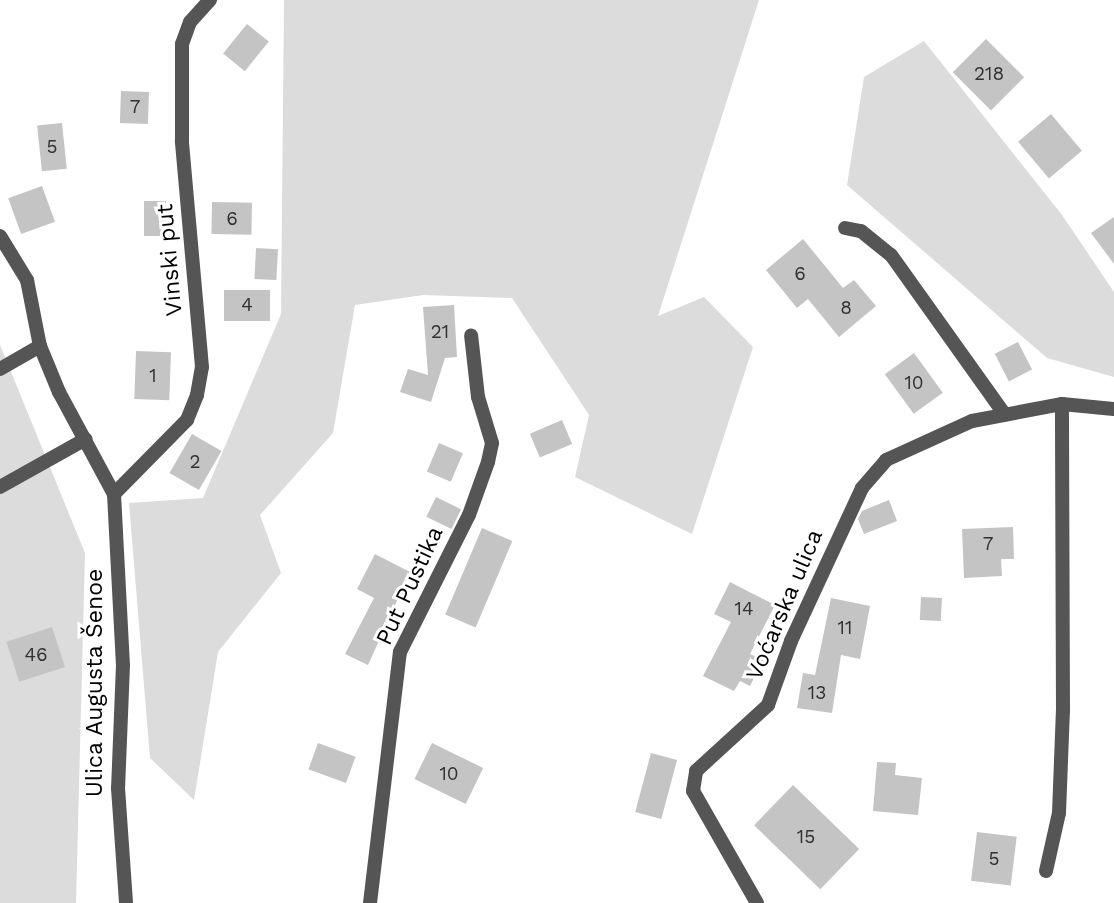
<!DOCTYPE html>
<meta charset="utf-8">
<style>
body{margin:0}
#map{position:relative;width:1114px;height:903px;overflow:hidden;background:#fff;font-family:"Work Sans",sans-serif}
div>[style]{position:absolute}
[style*='--x']{left:calc(var(--x)*1px);top:calc(var(--y)*1px);width:calc(var(--w)*1px);rotate:calc(var(--a)*1deg)}
.green>*{inset:0;background:#dcdcdc}
.building>*{inset:0;background:#c4c4c4;transform-origin:0 0}
.street>*{height:14px;margin:-7px;padding:0 7px;transform-origin:7px;border-radius:7px;background:#555}
span{translate:-50% -50%;white-space:nowrap;text-align:center;line-height:1.15;-webkit-text-stroke:6px #fff;paint-order:stroke}
.number-label{font-size:19px;color:#313131}
.number-label span{-webkit-text-stroke-width:0}
.street-label{font-size:23px;color:#000}
</style>
<div id="map">
<div class="green">
<i style="clip-path:polygon(284px 0,759px 0,658px 316px,704px 297px,753px 347px,692px 534px,575px 477px,589px 415px,512px 298px,423px 295px,355px 305px,333px 433px,260px 515px,281px 573px,218px 652px,194px 800px,150px 758px,129px 503px,203px 498px,281px 314px)"></i>
<i style="clip-path:polygon(924px 41px,1062px 215px,1114px 292px,1114px 377px,1047px 358px,847px 185px,864px 77px)"></i>
<i style="clip-path:polygon(0 345px,85px 553px,76px 903px,0 903px)"></i>
</div>
<div class="building">
<i style="left:247px;top:24px;width:28px;height:38px;rotate:39deg"></i>
<i style="left:986px;top:39px;width:54px;height:47px;rotate:45deg"></i>
<i style="left:121px;top:91px;width:28px;height:32px;rotate:2deg"></i>
<i style="left:1051px;top:114px;width:48px;height:43px;rotate:50deg"></i>
<i style="left:62px;top:123px;width:46px;height:25px;rotate:84deg"></i>
<i style="left:42px;top:186px;width:38px;height:36px;rotate:70deg"></i>
<i style="left:144px;top:201px;width:22px;height:35px"></i>
<i style="left:212px;top:202px;width:40px;height:32px;rotate:1deg"></i>
<i style="clip-path:polygon(1114px 217px,1114px 264px,1091px 233px)"></i>
<i style="clip-path:polygon(803px 239px,843px 288px,854px 280px,876px 306px,839px 337px,808px 299px,797px 308px,766px 270px)"></i>
<i style="left:256px;top:248px;width:22px;height:31px;rotate:3deg"></i>
<i style="left:224px;top:290px;width:46px;height:31px"></i>
<i style="clip-path:polygon(454px 305px,457px 357px,445px 358px,431px 402px,400px 392px,408px 369px,428px 375px,423px 307px)"></i>
<i style="left:1018px;top:342px;width:31px;height:26px;rotate:63deg"></i>
<i style="left:136px;top:351px;width:35px;height:48px;rotate:2deg"></i>
<i style="left:914px;top:353px;width:49px;height:36px;rotate:54deg"></i>
<i style="left:562px;top:420px;width:26px;height:35px;rotate:67deg"></i>
<i style="left:192px;top:434px;width:34px;height:45px;rotate:30deg"></i>
<i style="left:439px;top:443px;width:26px;height:31px;rotate:23deg"></i>
<i style="left:436px;top:497px;width:28px;height:22px;rotate:26deg"></i>
<i style="clip-path:polygon(889px 500px,897px 521px,864px 534px,858px 519px,862px 511px)"></i>
<i style="clip-path:polygon(1013px 527px,1014px 559px,1001px 559px,1002px 576px,964px 578px,962px 529px)"></i>
<i style="left:482px;top:528px;width:33px;height:94px;rotate:23deg"></i>
<i style="clip-path:polygon(375px 554px,410px 572px,368px 665px,345px 654px,374px 598px,357px 589px)"></i>
<i style="clip-path:polygon(730px 582px,775px 605px,750px 654px,763px 660px,750px 686px,740px 681px,734px 691px,703px 676px,731px 622px,714px 614px)"></i>
<i style="left:921px;top:597px;width:21px;height:23px;rotate:3deg"></i>
<i style="clip-path:polygon(831px 598px,870px 606px,860px 659px,841px 655px,832px 713px,797px 708px,803px 673px,815px 675px)"></i>
<i style="left:52px;top:627px;width:42px;height:48px;rotate:72deg"></i>
<i style="left:318px;top:743px;width:40px;height:28px;rotate:20deg"></i>
<i style="left:432px;top:743px;width:57px;height:40px;rotate:26deg"></i>
<i style="left:651px;top:753px;width:27px;height:61px;rotate:15deg"></i>
<i style="clip-path:polygon(877px 762px,896px 763px,895px 775px,922px 778px,918px 815px,873px 811px)"></i>
<i style="left:793px;top:785px;width:92px;height:56px;rotate:44deg"></i>
<i style="left:977px;top:832px;width:40px;height:49px;rotate:7deg"></i>
</div>
<div class="street">
<i style="--x:845;--y:228;--w:16;--a:11"></i>
<i style="--x:861;--y:231;--w:38;--a:39"></i>
<i style="--x:891;--y:255;--w:196;--a:54.5"></i>
<i style="--x:0;--y:236;--w:52;--a:58.5"></i>
<i style="--x:27;--y:280;--w:67;--a:78.9"></i>
<i style="--x:40;--y:346;--w:50;--a:67.6"></i>
<i style="--x:59;--y:392;--w:116;--a:61.7"></i>
<i style="--x:114;--y:494;--w:171;--a:87"></i>
<i style="--x:123;--y:665;--w:123;--a:92.3"></i>
<i style="--x:118;--y:788;--w:115;--a:86"></i>
<i style="--x:0;--y:369;--w:46;--a:-29.9"></i>
<i style="--x:0;--y:487;--w:98;--a:-29.2"></i>
<i style="--x:114;--y:494;--w:104;--a:-45.4"></i>
<i style="--x:187;--y:420;--w:27;--a:-68"></i>
<i style="--x:197;--y:395;--w:28;--a:-80"></i>
<i style="--x:202;--y:367;--w:227;--a:-95.1"></i>
<i style="--x:182;--y:141;--w:97;--a:-90"></i>
<i style="--x:182;--y:44;--w:23;--a:-70"></i>
<i style="--x:190;--y:22;--w:30;--a:-48"></i>
<i style="--x:1046;--y:871;--w:59;--a:-77.4"></i>
<i style="--x:1059;--y:813;--w:102;--a:-87.8"></i>
<i style="--x:1063;--y:711;--w:307;--a:-90.2"></i>
<i style="--x:370;--y:903;--w:253;--a:-83.2"></i>
<i style="--x:400;--y:652;--w:153;--a:-63.3"></i>
<i style="--x:469;--y:515;--w:56;--a:-70.3"></i>
<i style="--x:488;--y:462;--w:19;--a:-78"></i>
<i style="--x:492;--y:443;--w:48;--a:-106.9"></i>
<i style="--x:478;--y:397;--w:62;--a:-96.4"></i>
<i style="--x:757;--y:903;--w:129;--a:-119.7"></i>
<i style="--x:693;--y:791;--w:20;--a:-81"></i>
<i style="--x:696;--y:771;--w:98;--a:-42.5"></i>
<i style="--x:768;--y:705;--w:68;--a:-70.2"></i>
<i style="--x:791;--y:641;--w:169;--a:-65.1"></i>
<i style="--x:862;--y:488;--w:37;--a:-49"></i>
<i style="--x:886;--y:460;--w:94;--a:-24.4"></i>
<i style="--x:972;--y:421;--w:92;--a:-10.7"></i>
<i style="--x:1062;--y:404;--w:52;--a:5.5"></i>
</div>
<div class="number-label">
<span style="left:989px;top:74px">218</span>
<span style="left:135px;top:107px">7</span>
<span style="left:52px;top:147px">5</span>
<span style="left:232px;top:219px">6</span>
<span style="left:800px;top:274px">6</span>
<span style="left:247px;top:305px">4</span>
<span style="left:846px;top:308px">8</span>
<span style="left:440px;top:332px">21</span>
<span style="left:153px;top:376px">1</span>
<span style="left:914px;top:383px">10</span>
<span style="left:195px;top:462px">2</span>
<span style="left:988px;top:544px">7</span>
<span style="left:744px;top:609px">14</span>
<span style="left:845px;top:628px">11</span>
<span style="left:36px;top:655px">46</span>
<span style="left:817px;top:693px">13</span>
<span style="left:449px;top:774px">10</span>
<span style="left:806px;top:837px">15</span>
<span style="left:994px;top:859px">5</span>
</div>
<div class="street-label">
<span style="left:170px;top:260px;rotate:-95deg">Vinski put</span>
<span style="left:410px;top:586px;rotate:-65deg">Put Pustika</span>
<span style="left:785px;top:605px;rotate:-67deg">Voćarska ulica</span>
<span style="left:95px;top:683px;rotate:-90deg">Ulica Augusta Šenoe</span>
</div>
</div>
